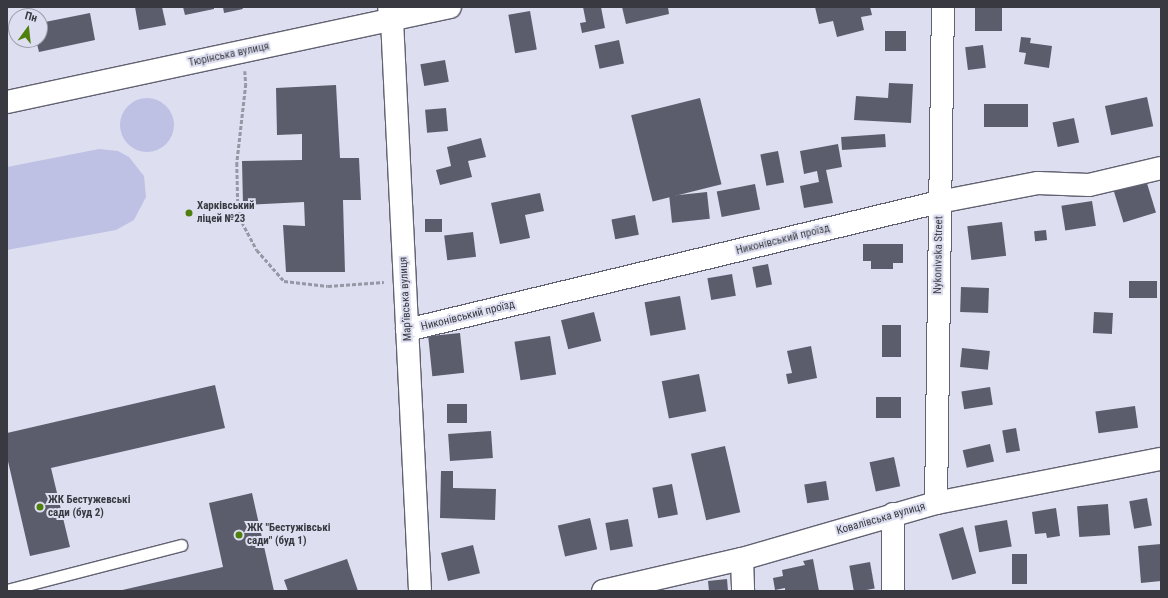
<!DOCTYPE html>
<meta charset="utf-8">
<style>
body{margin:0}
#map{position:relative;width:1168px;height:598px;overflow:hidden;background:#dddff1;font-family:"Roboto Condensed",sans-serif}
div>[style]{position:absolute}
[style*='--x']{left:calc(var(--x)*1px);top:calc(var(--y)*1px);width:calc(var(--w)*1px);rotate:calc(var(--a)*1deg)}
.green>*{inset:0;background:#bec1e4}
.round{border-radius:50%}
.building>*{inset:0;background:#5c5d6c;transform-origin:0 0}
.path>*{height:2.5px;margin-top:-1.25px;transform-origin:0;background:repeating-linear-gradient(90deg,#9698a5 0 4px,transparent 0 6px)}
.roads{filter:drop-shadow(1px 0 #616271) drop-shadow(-1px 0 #616271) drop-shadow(0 1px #616271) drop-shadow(0 -1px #616271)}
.service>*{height:11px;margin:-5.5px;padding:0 5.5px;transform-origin:5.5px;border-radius:5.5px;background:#fff}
.minor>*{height:22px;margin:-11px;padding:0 11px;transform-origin:11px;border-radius:11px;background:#fff}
.secondary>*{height:22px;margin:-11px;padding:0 11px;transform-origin:11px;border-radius:11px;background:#fff}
.dots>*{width:11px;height:11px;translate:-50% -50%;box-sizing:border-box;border:2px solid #dddff1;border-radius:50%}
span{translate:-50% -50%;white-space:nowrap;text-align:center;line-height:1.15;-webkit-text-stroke:4px #dddff1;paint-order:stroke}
.street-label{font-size:11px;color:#393a41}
.poi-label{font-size:11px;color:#393a41;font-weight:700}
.left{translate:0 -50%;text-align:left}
.frame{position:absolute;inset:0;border:8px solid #393a41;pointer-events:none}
.north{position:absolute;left:8px;top:8px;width:40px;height:40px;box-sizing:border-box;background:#dddff1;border:1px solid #9b9dab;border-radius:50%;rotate:15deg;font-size:11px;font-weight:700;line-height:16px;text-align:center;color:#393a41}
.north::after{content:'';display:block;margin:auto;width:14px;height:18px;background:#4f7f0d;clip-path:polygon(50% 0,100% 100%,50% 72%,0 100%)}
</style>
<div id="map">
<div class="green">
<i class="round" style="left:120px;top:98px;width:54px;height:54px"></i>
<i style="clip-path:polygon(99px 149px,118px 151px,129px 157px,144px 176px,146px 197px,134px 220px,116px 230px,7px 250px,7px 167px)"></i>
</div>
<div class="building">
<i style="clip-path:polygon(135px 7px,162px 7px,166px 25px,139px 30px)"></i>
<i style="clip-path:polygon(183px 7px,214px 7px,214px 9px,185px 15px)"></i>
<i style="clip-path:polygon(223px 7px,242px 7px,243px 9px,224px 13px)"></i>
<i style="clip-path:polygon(583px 7px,601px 7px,605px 28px,582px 33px,580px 23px,586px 22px)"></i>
<i style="clip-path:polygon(622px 7px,668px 7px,669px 14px,626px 24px)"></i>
<i style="clip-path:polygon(815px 7px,870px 7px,872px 15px,861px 17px,864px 30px,837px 37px,833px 21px,819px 24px)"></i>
<i style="left:975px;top:7px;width:27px;height:24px"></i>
<i style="left:530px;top:11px;width:39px;height:22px;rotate:80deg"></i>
<i style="clip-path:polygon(90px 13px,95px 40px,39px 52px,36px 40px,40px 40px,40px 23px)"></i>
<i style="left:885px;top:31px;width:21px;height:20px"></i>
<i style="clip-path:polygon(1021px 37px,1031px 38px,1030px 43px,1052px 46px,1049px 68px,1024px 64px,1026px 53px,1019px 52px)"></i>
<i style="left:619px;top:40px;width:24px;height:25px;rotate:78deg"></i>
<i style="left:983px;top:45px;width:23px;height:18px;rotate:83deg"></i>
<i style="left:445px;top:60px;width:22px;height:25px;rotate:80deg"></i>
<i style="clip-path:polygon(889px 83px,913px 84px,911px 123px,854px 120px,856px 96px,888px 98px)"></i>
<i style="clip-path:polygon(336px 85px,340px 158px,359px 158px,361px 200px,343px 200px,345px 272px,286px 272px,283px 225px,305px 226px,304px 202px,243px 205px,242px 161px,302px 160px,302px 134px,277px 135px,276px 88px)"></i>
<i style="left:1147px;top:97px;width:30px;height:43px;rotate:78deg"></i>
<i style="left:700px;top:98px;width:89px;height:71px;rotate:76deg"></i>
<i style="left:1028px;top:104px;width:23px;height:44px;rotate:90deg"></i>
<i style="left:446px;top:108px;width:23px;height:21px;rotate:85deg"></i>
<i style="left:1074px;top:118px;width:25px;height:22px;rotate:78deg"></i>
<i style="left:885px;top:134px;width:13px;height:44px;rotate:86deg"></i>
<i style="clip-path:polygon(481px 138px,486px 157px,468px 161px,472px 177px,440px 185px,436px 170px,451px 166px,447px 147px)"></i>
<i style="clip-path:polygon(838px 144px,842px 167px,826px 170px,833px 203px,804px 208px,800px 186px,819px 182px,817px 171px,804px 174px,800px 151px)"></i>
<i style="left:778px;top:151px;width:32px;height:18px;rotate:79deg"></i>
<i style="left:1146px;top:180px;width:34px;height:34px;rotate:73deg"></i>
<i style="left:755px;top:184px;width:26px;height:39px;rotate:79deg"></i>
<i style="left:707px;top:192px;width:27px;height:38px;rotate:84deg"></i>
<i style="clip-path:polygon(540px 193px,544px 211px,525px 215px,530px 238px,500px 244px,491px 203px)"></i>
<i style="left:1092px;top:201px;width:25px;height:31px;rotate:81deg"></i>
<i style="left:635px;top:215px;width:20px;height:24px;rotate:79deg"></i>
<i style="left:442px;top:219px;width:13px;height:17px;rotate:90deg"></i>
<i style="left:1002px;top:222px;width:34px;height:35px;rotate:83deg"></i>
<i style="left:1046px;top:230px;width:10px;height:12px;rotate:84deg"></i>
<i style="left:473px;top:232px;width:25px;height:29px;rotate:83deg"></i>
<i style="clip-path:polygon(863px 244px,903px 244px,903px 263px,893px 263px,893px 269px,871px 269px,871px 261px,863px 261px)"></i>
<i style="left:768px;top:264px;width:21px;height:16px;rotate:79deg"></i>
<i style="left:732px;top:274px;width:22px;height:25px;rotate:80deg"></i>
<i style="left:1129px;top:281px;width:28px;height:17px"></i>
<i style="left:961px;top:287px;width:28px;height:25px;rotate:2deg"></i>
<i style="left:680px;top:296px;width:34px;height:36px;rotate:80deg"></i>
<i style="left:594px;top:312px;width:30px;height:34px;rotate:76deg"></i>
<i style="left:1094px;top:312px;width:19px;height:21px;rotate:3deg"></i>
<i style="left:882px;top:325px;width:19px;height:32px"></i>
<i style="left:460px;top:333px;width:40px;height:32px;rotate:84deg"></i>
<i style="left:550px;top:336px;width:39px;height:36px;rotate:81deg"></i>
<i style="clip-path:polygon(811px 346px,817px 378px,788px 384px,786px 374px,792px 373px,787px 351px)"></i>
<i style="left:962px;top:348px;width:28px;height:19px;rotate:6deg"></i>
<i style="left:699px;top:374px;width:38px;height:38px;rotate:79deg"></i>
<i style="clip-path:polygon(215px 385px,225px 428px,51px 468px,70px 547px,30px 556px,7px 457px,7px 433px)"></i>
<i style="left:990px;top:387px;width:18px;height:29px;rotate:81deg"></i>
<i style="left:876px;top:397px;width:25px;height:21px"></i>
<i style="left:447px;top:404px;width:20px;height:19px"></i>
<i style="left:1135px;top:406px;width:22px;height:40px;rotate:82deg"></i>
<i style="left:1016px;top:428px;width:23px;height:14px;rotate:80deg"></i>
<i style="left:491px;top:431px;width:27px;height:43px;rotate:86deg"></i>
<i style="left:990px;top:444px;width:18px;height:28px;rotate:77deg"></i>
<i style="left:725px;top:446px;width:68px;height:35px;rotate:77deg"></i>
<i style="left:894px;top:457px;width:30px;height:25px;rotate:78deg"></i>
<i style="clip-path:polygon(441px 471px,453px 471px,453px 488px,496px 489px,495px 520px,440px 518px)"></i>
<i style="left:826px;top:481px;width:19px;height:22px;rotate:81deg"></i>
<i style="left:672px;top:484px;width:31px;height:20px;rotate:79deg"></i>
<i style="clip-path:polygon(252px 493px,274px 591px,118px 591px,223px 567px,209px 503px)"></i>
<i style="left:1147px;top:498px;width:28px;height:18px;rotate:80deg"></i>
<i style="left:1108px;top:504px;width:31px;height:31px;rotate:86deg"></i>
<i style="clip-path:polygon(1056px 508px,1060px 536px,1047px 538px,1046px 533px,1035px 534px,1032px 512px)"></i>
<i style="left:590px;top:518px;width:32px;height:33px;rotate:77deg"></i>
<i style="left:628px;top:519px;width:28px;height:23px;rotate:80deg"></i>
<i style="left:1007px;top:520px;width:27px;height:33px;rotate:80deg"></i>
<i style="left:963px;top:527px;width:48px;height:25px;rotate:74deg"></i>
<i style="clip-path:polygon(1161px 544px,1161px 581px,1141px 583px,1138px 546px)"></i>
<i style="left:473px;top:545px;width:29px;height:33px;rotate:76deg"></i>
<i style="left:1012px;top:554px;width:15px;height:30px"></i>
<i style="clip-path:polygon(347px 559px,358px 591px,288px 591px,284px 580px)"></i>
<i style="clip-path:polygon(813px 559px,819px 591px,785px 591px,785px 588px,775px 590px,773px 578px,783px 576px,782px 570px,805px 565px,803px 561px)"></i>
<i style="left:870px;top:562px;width:27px;height:21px;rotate:80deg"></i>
<i style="clip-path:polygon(727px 579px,728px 591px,709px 591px,708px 581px)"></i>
</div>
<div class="path">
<i style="--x:245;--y:71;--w:13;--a:86"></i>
<i style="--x:246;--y:84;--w:80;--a:96.5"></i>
<i style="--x:237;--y:163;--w:43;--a:88.7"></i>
<i style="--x:238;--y:206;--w:16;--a:76"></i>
<i style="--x:242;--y:222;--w:32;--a:62"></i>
<i style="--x:257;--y:250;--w:41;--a:48.9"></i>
<i style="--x:284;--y:281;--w:44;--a:6.5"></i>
<i style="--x:328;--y:286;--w:56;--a:-4.1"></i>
</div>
<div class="roads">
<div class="service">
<i style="--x:7;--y:590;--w:180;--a:-14.5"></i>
</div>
<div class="minor">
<i style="--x:389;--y:7;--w:13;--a:77"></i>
<i style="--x:392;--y:20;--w:572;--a:87.19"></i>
<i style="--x:407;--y:330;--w:547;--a:-13.53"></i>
<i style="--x:939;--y:202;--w:101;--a:-10.9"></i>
<i style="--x:1038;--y:183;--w:51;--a:2.2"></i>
<i style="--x:1089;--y:185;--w:74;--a:-13.3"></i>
<i style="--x:936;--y:503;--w:496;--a:-89.2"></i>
<i style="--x:893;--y:514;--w:77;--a:90"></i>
<i style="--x:742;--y:559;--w:32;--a:88"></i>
<i style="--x:603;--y:591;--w:143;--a:-13"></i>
<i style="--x:742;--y:559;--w:202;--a:-16.1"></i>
<i style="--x:936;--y:503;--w:229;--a:-11.1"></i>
</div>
<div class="secondary">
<i style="--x:7;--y:102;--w:453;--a:-12.1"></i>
</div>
</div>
<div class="dots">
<i style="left:189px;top:213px;background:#4f7f0d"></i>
<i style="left:40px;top:507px;background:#4f7f0d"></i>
<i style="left:239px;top:535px;background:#4f7f0d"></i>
</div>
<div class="street-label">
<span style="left:229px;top:55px;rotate:-12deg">Тюрінська вулиця</span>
<span style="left:783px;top:240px;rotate:-14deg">Никонівський проїзд</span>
<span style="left:939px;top:255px;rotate:-89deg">Nykonivska Street</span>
<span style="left:406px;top:299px;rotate:-93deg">Мар'ївська вулиця</span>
<span style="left:468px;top:316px;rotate:-14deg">Никонівський проїзд</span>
<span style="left:881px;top:519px;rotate:-16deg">Ковалівська вулиця</span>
</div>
<div class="poi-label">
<span class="left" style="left:197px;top:213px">Харківський<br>ліцей №23</span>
<span class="left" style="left:48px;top:507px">ЖК Бестужевські<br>сади (буд 2)</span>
<span class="left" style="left:247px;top:535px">ЖК "Бестужівські<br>сади" (буд 1)</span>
</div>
<div class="frame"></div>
<div class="north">Пн</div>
</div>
